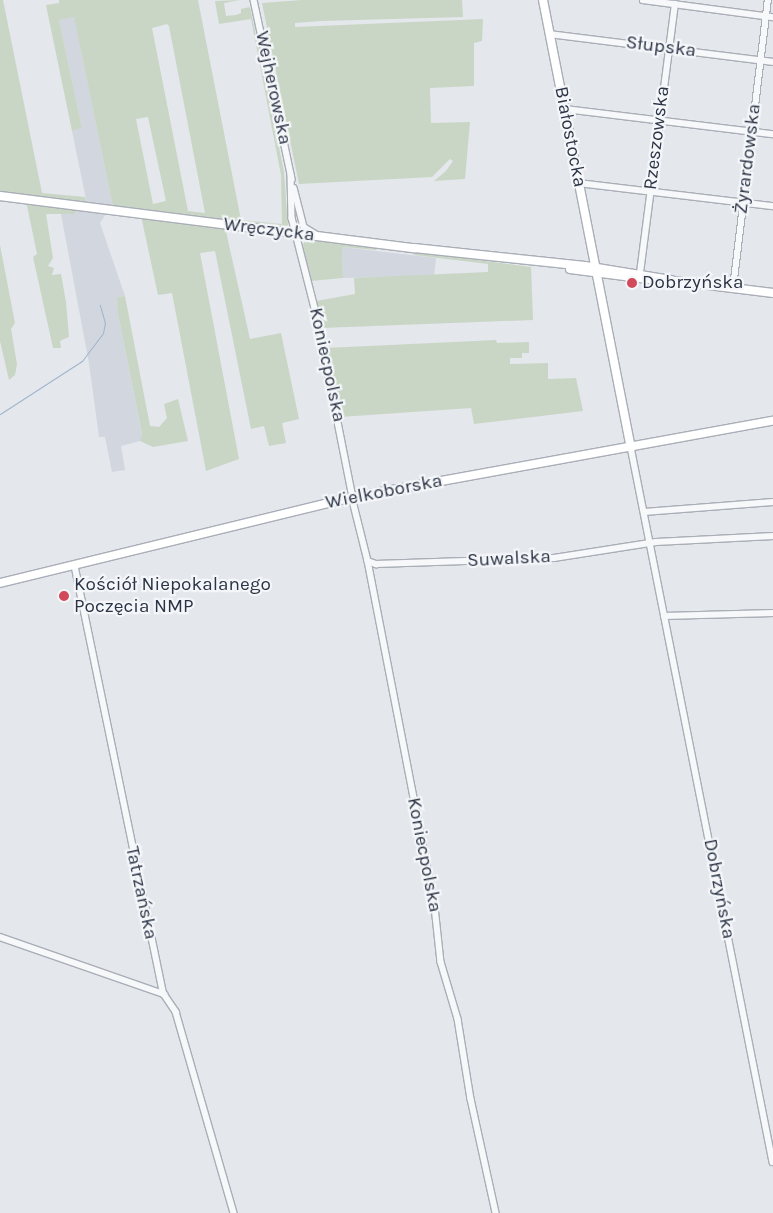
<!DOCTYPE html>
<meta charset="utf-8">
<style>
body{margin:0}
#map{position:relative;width:773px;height:1213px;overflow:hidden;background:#e4e7ec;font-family:Karla,sans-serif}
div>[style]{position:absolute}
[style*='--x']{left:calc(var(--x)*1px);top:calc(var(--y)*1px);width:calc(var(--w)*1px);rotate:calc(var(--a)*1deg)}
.built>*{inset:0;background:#d2d6de}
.green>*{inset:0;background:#c9d6c5}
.stream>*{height:1px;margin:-0.5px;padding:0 0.5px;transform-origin:0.5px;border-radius:0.5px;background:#9fb4cc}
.roads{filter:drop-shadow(1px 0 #a9aeb7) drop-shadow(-1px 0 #a9aeb7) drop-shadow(0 1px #a9aeb7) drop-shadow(0 -1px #a9aeb7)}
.street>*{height:5.5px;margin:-2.75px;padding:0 2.75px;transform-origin:2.75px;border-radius:2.75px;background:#f7f8fa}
.secondary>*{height:8px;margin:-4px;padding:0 4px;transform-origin:4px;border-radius:4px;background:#fff}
.dots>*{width:14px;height:14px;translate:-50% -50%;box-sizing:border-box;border:2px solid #f4f6f9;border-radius:50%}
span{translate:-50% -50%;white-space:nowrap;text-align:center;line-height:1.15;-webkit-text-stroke:4.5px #f4f6f9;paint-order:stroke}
.street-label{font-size:19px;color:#2b3445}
.poi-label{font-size:19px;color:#2b3445}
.left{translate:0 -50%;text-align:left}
</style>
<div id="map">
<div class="built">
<i style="clip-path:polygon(74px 16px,113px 207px,87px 204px,72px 131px,82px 128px,59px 20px)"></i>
<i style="clip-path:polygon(77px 208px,107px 212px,100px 223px,125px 296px,117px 297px,118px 314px,142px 435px,140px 441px,121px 446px,125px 470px,112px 472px,105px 437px,99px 437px,89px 363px,61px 214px,75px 214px)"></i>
<i style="clip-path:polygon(342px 247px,436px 258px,434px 276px,343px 278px)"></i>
</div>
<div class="green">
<i style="clip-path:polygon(0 0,3px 0,42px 193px,85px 197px,87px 204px,0 193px)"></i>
<i style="clip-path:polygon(evenodd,59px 0,198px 0,241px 220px,282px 224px,281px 175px,251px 19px,219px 24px,215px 1px,240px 0,224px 3px,226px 16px,236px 15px,241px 13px,241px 9px,250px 7px,284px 172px,288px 225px,282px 229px,113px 207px,74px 17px,59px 20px,82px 128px,72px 131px,46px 5px,59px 3px,59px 0,167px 24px,169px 26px,205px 213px,188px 211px,152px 28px,167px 24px,59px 0,148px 117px,166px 201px,153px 204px,136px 119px,148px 117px)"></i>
<i style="clip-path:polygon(302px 0,462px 0,463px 17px,321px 21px,295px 23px,295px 27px,483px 19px,482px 41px,474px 43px,474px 86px,430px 88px,431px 123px,470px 122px,465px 179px,434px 181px,446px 171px,453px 161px,450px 159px,432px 177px,299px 184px,262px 3px)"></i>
<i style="clip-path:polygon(26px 201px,77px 208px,75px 214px,46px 214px,53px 258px,48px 266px,54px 268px,52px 275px,61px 274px,66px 302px,69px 337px,60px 341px,61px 348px,53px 348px,33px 257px,37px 254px)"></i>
<i style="clip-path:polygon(141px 216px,225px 227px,250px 339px,281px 333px,299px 419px,282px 423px,286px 443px,269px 446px,264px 426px,251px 429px,215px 251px,200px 253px,239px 459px,206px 471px,172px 293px,158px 295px)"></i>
<i style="clip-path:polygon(306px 238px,373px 246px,377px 250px,342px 247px,343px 278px,311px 281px,303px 245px)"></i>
<i style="clip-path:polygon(0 245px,15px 323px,11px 329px,17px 364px,15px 375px,9px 380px,0 341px)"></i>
<i style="clip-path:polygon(418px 252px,531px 267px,533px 320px,322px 328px,316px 301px,355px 294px,354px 278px,488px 272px,488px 264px,414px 255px)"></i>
<i style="clip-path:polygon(125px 296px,150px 426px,159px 427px,167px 418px,164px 404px,178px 399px,188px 441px,153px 447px,140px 441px,142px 434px,118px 314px,117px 297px)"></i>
<i style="clip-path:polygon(496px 340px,497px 343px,529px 342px,529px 353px,522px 353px,522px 358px,510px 358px,510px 364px,548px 363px,548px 379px,576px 378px,583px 411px,474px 424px,471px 408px,340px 417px,326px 348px)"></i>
</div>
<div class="stream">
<i style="--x:0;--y:414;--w:98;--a:-32.9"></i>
<i style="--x:82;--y:361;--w:35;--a:-53"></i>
<i style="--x:103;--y:333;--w:10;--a:-79"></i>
<i style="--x:105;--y:323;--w:19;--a:-106"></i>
</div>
<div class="roads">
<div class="street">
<i style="--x:254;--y:0;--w:183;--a:78"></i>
<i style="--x:643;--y:0;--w:131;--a:7.5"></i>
<i style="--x:549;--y:34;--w:226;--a:7.1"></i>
<i style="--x:565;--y:109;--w:209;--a:6.9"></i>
<i style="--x:291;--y:175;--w:43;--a:88.7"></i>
<i style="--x:292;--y:218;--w:101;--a:75.7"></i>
<i style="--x:317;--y:316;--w:185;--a:78.8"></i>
<i style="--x:579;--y:183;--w:195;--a:6.8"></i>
<i style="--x:294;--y:188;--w:40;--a:75.6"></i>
<i style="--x:304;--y:227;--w:13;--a:32"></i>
<i style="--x:640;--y:273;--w:271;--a:-82.6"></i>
<i style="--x:733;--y:288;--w:290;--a:-83.1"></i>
<i style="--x:631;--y:447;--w:729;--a:78.77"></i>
<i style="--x:352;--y:497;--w:66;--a:76"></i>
<i style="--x:368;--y:561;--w:352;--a:79"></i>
<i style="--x:435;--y:907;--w:55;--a:83.8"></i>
<i style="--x:441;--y:962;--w:59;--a:73.4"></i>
<i style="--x:458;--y:1019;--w:81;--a:80.8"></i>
<i style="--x:471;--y:1099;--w:117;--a:77.6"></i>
<i style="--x:644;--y:512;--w:129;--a:-4.4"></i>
<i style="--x:368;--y:561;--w:9;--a:21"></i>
<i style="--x:376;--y:564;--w:178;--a:-1.9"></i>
<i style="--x:554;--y:558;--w:103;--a:-8.9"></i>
<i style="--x:656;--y:542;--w:117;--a:-2.9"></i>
<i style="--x:75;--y:566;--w:437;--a:78.3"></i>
<i style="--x:164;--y:994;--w:22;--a:56"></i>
<i style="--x:176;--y:1012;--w:209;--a:73.9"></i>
<i style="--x:664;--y:616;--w:109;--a:-1.6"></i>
<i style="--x:0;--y:937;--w:174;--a:19.2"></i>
</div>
<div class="secondary">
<i style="--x:543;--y:0;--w:456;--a:78.9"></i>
<i style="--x:0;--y:196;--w:417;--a:7.2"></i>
<i style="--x:414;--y:248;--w:172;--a:6"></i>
<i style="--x:585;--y:266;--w:87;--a:9.2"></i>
<i style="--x:570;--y:269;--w:86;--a:7.4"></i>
<i style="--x:667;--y:280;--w:107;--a:7"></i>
<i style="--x:0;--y:583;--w:363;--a:-13.7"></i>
<i style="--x:353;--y:497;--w:427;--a:-10.3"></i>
</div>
</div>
<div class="dots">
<i style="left:632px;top:283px;background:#d1495b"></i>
<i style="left:64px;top:596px;background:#d1495b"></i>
</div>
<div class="street-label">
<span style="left:661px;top:47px;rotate:7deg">Słupska</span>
<span style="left:273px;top:88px;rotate:78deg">Wejherowska</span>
<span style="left:570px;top:137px;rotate:79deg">Białostocka</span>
<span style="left:657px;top:138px;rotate:-83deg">Rzeszowska</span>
<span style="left:748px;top:159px;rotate:-83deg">Żyrardowska</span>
<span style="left:269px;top:230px;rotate:7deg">Wręczycka</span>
<span style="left:327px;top:365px;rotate:78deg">Koniecpolska</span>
<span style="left:384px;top:492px;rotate:-11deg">Wielkoborska</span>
<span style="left:509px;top:559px;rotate:-3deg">Suwalska</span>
<span style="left:424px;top:855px;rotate:79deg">Koniecpolska</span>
<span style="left:719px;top:889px;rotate:79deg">Dobrzyńska</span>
<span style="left:141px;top:893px;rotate:78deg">Tatrzańska</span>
</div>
<div class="poi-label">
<span class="left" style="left:642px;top:283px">Dobrzyńska</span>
<span class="left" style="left:74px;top:596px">Kościół Niepokalanego<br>Poczęcia NMP</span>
</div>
</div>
